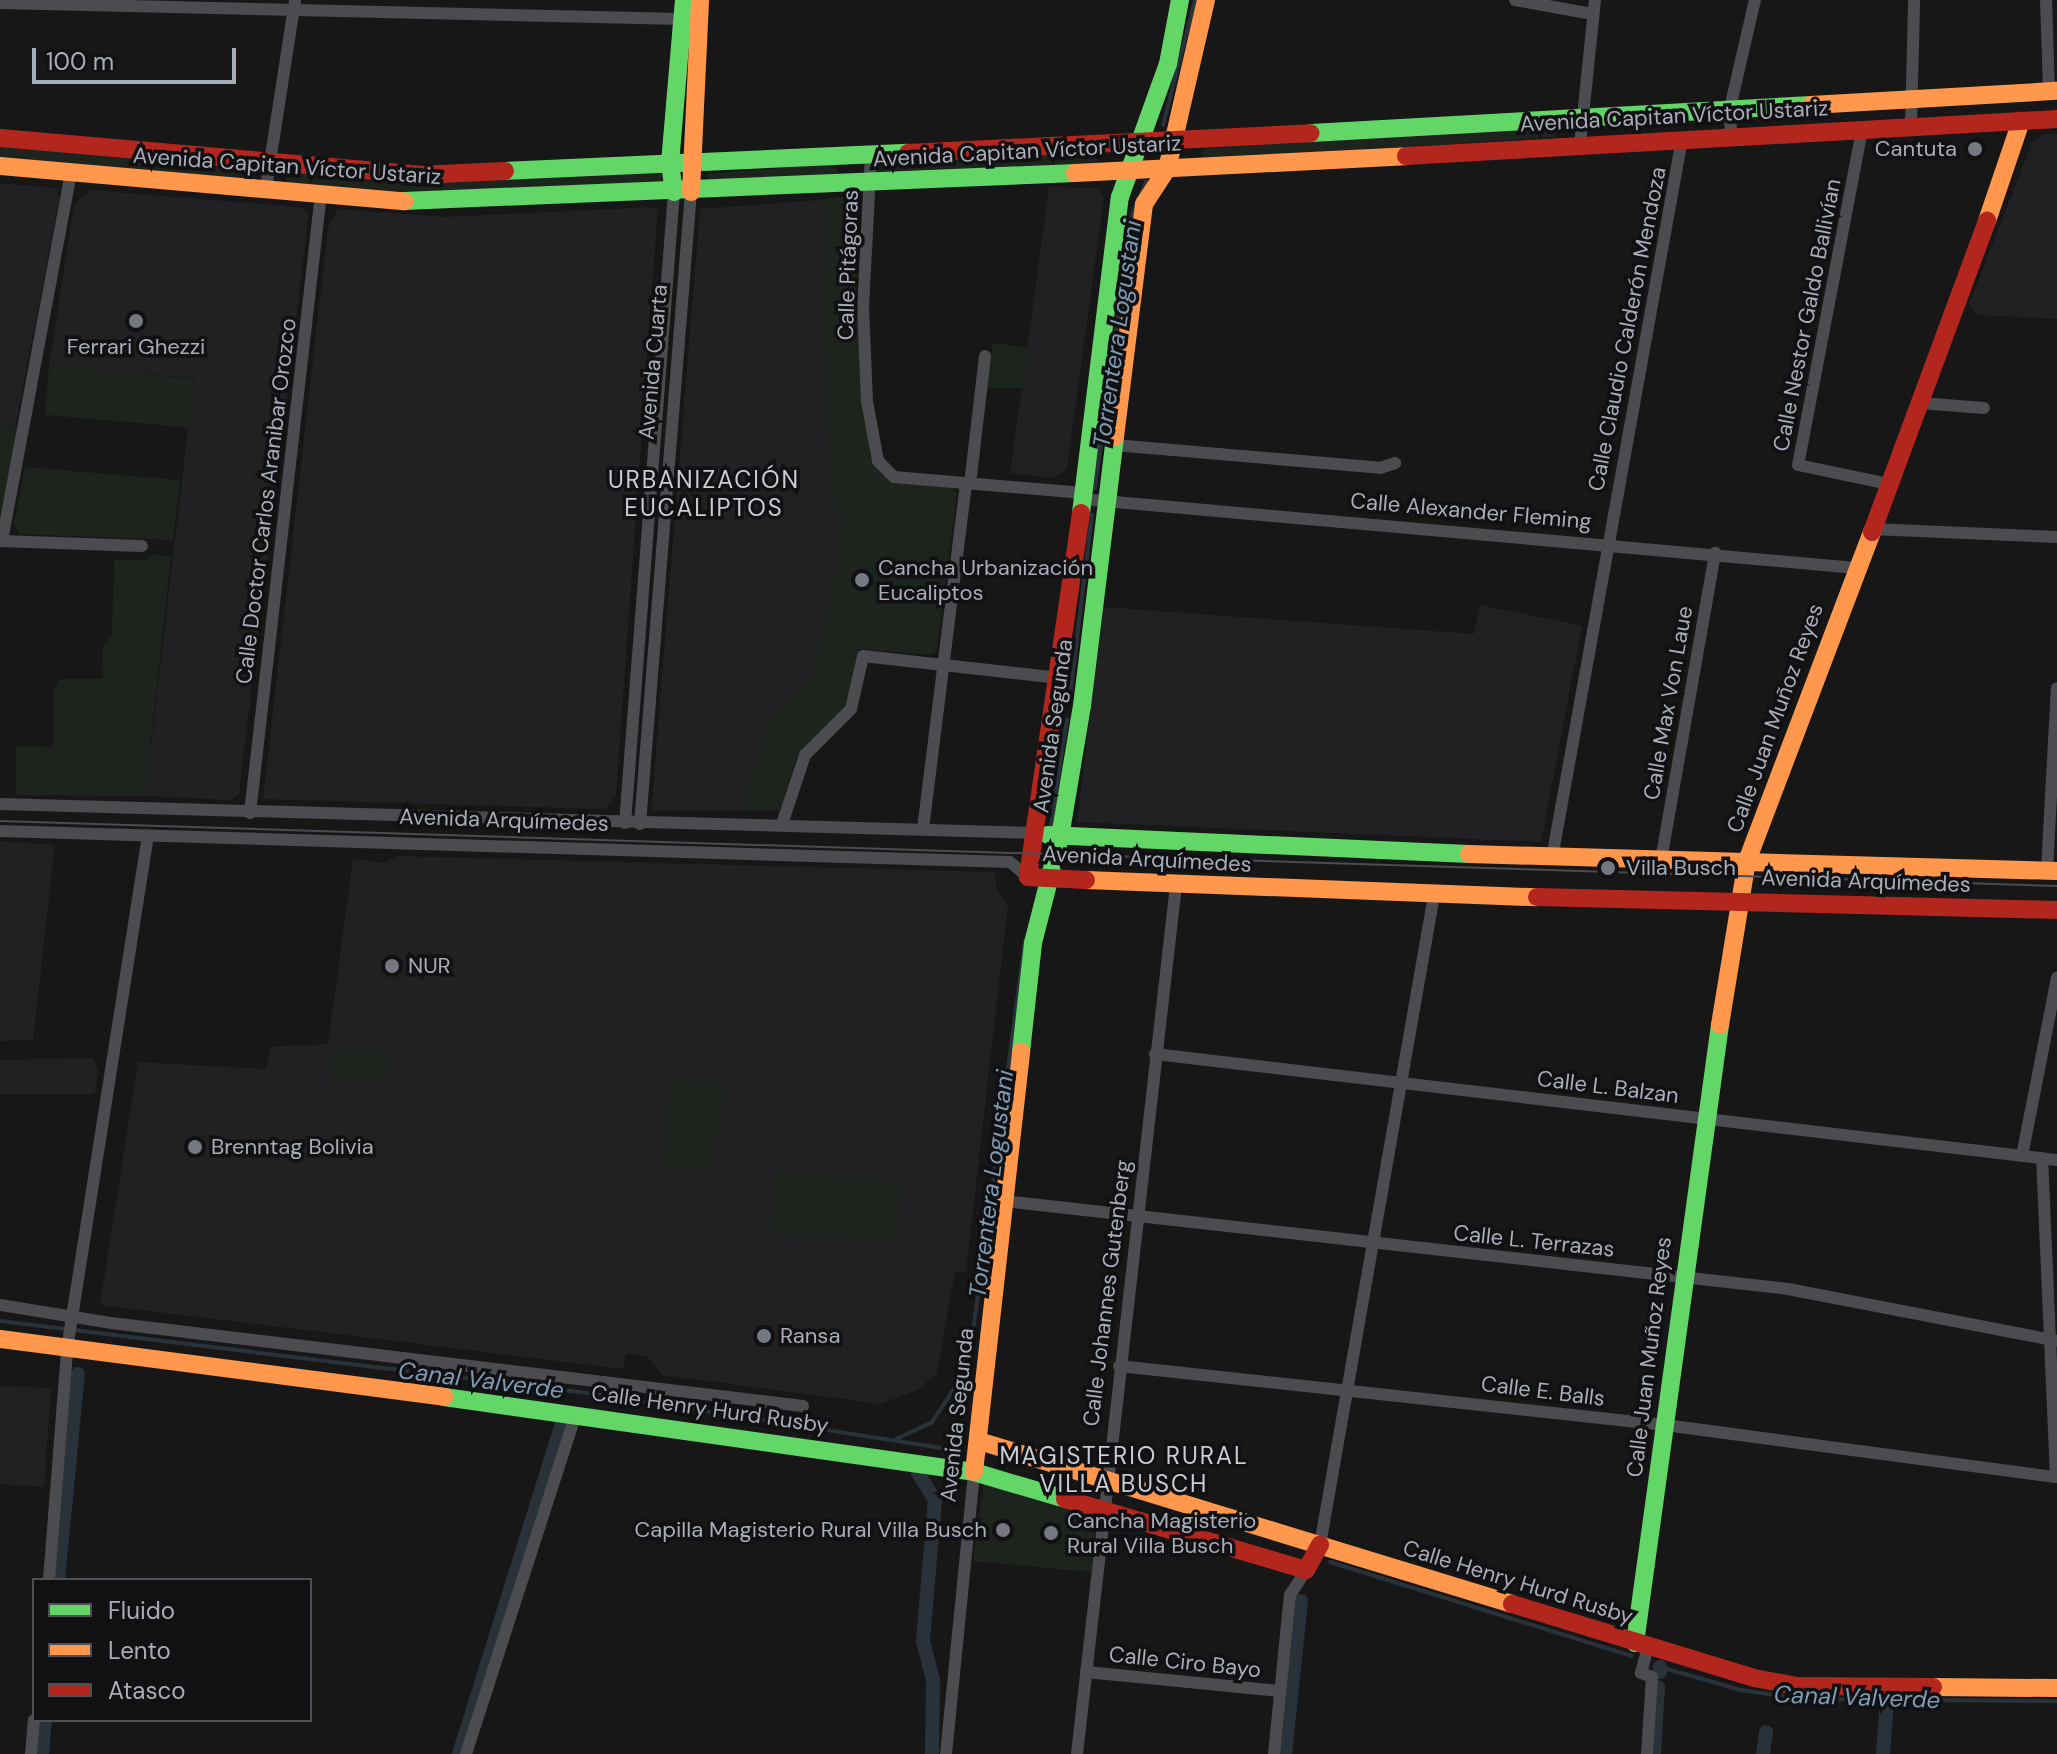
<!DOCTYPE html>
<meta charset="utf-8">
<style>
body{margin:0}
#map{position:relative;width:2057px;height:1754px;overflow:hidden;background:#171717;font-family:"DM Sans",sans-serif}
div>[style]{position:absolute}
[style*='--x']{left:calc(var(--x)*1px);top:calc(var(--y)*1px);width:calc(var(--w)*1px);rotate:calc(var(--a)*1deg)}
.built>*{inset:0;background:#212123}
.green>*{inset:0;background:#1d241e;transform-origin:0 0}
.stream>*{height:4px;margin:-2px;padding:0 2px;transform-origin:2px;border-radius:2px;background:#2a3239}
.canal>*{height:14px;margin:-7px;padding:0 7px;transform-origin:7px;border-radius:7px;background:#2a3239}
.street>*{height:12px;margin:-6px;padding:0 6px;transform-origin:6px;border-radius:6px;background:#4b4c50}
.fast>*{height:18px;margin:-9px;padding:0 9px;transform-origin:9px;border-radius:9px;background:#63d668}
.slow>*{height:18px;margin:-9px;padding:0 9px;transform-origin:9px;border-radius:9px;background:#ff974d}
.jam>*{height:18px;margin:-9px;padding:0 9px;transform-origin:9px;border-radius:9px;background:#b3261e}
.tram>*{height:2px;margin:-1px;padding:0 1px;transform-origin:1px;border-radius:1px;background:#4b4c4f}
.dots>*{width:22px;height:22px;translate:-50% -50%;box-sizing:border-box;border:4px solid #111113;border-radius:50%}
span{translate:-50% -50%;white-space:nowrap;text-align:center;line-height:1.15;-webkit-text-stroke:7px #111113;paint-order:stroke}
.street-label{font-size:22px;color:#a8adb8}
.poi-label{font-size:22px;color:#a8adb8}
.right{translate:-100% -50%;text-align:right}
.left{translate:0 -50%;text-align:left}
.water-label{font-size:24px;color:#7f9bb3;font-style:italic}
.neighbourhood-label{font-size:24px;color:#c9ccd4;letter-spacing:2px}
.legend{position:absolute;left:32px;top:1578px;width:280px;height:144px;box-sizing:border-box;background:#111113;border:2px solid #4d4f55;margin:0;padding:10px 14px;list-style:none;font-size:24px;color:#a8adb8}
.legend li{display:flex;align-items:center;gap:16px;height:40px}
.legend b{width:40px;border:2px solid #4d4f55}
.scale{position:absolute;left:32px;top:48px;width:204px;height:36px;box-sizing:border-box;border:4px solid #a8adb8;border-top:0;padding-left:10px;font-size:24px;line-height:28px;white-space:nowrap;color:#a8adb8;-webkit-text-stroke:6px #111113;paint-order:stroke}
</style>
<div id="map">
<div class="built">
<i style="clip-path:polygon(2043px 134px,2057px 134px,2057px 319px,1976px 315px,1969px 304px,2032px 143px)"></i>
<i style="clip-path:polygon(0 183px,56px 188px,59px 200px,15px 428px,0 426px)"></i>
<i style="clip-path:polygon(1049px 187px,1097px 188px,1104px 197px,1067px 469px,1052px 478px,1010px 473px)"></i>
<i style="clip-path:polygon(91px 190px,300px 207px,309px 213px,239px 793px,231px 800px,145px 796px,194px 378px,49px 366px,74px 205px)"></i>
<i style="clip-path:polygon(820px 200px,828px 216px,821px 313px,834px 510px,843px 512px,829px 605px,810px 678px,764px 731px,742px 811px,651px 811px,700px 209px)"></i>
<i style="clip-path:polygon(658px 207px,616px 795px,605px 809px,263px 799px,328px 228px,338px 209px,443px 217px)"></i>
<i style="clip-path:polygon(1480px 605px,1582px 626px,1541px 842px,1077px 822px,1103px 607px,1474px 634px)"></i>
<i style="clip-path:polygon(0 841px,55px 845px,33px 1040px,0 1041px)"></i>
<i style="clip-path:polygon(397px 856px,995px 872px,997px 890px,1008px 904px,966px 1272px,955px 1271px,937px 1373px,918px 1390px,880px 1404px,662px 1375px,647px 1356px,626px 1354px,623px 1369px,100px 1305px,138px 1062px,266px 1069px,270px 1047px,328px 1044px,353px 859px,384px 863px)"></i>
<i style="clip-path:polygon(93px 1058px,98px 1070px,95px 1094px,0 1094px,0 1060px)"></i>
<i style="clip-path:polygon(0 1386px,51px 1388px,44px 1487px,0 1484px)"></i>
</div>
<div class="green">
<i style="clip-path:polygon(1556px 127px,1556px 137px,1204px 159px,1201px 153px,1206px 148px)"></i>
<i style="clip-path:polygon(0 146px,251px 170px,252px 174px,251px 178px,0 160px)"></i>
<i style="clip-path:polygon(1094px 153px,1099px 163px,878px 172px,878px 165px)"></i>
<i style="clip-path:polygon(834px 164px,839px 174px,711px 183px,706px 174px)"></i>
<i style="clip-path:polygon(289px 171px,662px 171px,666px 183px,431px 196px,285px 183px)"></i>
<i style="clip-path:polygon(846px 196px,860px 239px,856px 297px,870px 458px,892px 482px,953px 488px,957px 494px,937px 649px,932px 655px,858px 649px,846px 706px,796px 758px,780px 811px,742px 811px,764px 731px,810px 678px,829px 605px,843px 512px,834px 511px,821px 313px,828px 216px,820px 200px)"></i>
<i style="clip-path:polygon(993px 343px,1028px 348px,1023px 388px,986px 388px)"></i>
<i style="left:49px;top:366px;width:145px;height:49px;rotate:5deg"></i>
<i style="clip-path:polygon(0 426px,19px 429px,0 515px)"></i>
<i style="clip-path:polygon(25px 467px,180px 480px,173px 540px,20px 534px,14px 525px)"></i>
<i style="clip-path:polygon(153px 555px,171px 556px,145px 796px,16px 795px,16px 746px,53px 747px,53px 694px,59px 679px,102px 679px,103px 647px,112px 635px,114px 559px,145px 560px)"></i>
<i style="left:331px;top:1048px;width:56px;height:31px;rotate:1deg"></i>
<i style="left:673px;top:1077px;width:52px;height:88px;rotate:8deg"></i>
<i style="left:775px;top:1170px;width:126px;height:62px;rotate:6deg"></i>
<i style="clip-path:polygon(984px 1482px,1089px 1511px,1096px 1521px,1091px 1572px,973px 1561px)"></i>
</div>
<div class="stream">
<i style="--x:1163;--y:125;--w:129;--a:-75.6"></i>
<i style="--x:1095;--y:488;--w:275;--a:-82.3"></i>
<i style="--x:1132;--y:215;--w:36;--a:-67"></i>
<i style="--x:1071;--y:688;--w:175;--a:-83.1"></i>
<i style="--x:1051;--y:825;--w:107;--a:-81.4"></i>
<i style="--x:0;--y:1321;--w:591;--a:6.99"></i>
<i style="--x:587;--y:1393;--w:377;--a:8.8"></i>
<i style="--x:896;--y:1439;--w:40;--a:-25"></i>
<i style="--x:932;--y:1422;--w:43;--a:-56.3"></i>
<i style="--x:956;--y:1386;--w:58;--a:-72.8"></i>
<i style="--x:973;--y:1331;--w:394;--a:-82.4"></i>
<i style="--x:1330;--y:1562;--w:316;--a:17.3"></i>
<i style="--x:1660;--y:1667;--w:84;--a:15.9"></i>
<i style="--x:1741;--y:1690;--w:63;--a:8.3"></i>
<i style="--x:1803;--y:1699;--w:254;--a:0.5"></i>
</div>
<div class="canal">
<i style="--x:918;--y:1473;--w:32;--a:58"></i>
<i style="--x:935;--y:1500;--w:142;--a:94.9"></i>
<i style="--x:923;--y:1641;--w:40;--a:75.6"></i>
<i style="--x:933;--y:1680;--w:74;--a:90.8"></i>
<i style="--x:58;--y:1580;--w:207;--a:-84.5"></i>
<i style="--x:1660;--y:1672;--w:5;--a:-90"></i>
<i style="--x:42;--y:1754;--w:34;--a:-85"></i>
<i style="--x:459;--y:1754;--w:349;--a:-72.7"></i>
<i style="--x:1285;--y:1754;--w:154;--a:-84"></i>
<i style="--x:1654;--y:1754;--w:67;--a:-86.6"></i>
<i style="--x:1763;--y:1754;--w:22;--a:-82"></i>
<i style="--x:1883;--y:1754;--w:53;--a:-85.7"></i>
</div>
<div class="street">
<i style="--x:1515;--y:0;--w:79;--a:10.2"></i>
<i style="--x:2046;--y:0;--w:91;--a:88.1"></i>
<i style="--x:0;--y:3;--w:682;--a:1.34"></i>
<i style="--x:1911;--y:127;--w:127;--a:-88.6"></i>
<i style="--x:1862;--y:130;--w:341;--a:100.8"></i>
<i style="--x:1798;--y:465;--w:92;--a:11.9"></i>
<i style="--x:1731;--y:137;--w:29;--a:-92"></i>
<i style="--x:1730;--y:108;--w:111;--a:-77"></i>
<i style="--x:1580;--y:145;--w:146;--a:-84.1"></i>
<i style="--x:871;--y:155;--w:151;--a:93"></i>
<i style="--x:863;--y:306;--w:95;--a:87.6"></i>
<i style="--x:867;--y:401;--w:61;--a:79.6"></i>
<i style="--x:878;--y:461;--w:23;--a:45"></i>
<i style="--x:894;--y:477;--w:190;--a:4.8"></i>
<i style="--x:266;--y:188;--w:190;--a:-81.2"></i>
<i style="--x:1920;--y:403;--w:64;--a:4.5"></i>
<i style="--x:1114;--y:445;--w:267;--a:4.9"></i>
<i style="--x:1380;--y:468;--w:16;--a:-18"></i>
<i style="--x:970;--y:484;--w:129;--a:-83.3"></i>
<i style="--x:1082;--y:499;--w:777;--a:5.09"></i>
<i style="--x:1872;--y:529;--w:185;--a:2.5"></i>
<i style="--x:0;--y:541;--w:142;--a:2"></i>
<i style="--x:2;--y:541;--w:374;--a:-79.4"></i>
<i style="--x:0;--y:804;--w:1038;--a:1.6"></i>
<i style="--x:250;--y:813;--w:623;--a:-83.46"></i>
<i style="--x:625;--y:823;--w:633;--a:-85.56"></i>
<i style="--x:640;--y:824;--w:634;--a:-85.39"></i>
<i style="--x:782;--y:824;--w:73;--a:-71.6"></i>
<i style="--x:805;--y:755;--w:65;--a:-45"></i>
<i style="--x:851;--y:709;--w:54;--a:-77.2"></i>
<i style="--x:863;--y:656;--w:198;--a:6.4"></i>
<i style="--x:923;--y:829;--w:349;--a:-82.9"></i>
<i style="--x:0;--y:831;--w:1010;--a:1.76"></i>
<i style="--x:1010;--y:862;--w:23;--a:40"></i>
<i style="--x:1552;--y:858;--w:731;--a:-79.75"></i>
<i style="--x:1661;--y:860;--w:312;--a:-80"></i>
<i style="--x:2047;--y:870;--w:182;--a:-86.9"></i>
<i style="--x:1155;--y:1054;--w:908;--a:6.7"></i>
<i style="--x:2022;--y:1156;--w:182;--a:-78.9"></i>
<i style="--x:1004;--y:1201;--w:789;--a:6.4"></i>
<i style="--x:1788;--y:1289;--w:274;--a:10.9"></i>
<i style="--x:0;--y:1305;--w:112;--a:9.2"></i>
<i style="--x:111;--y:1323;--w:697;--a:6.84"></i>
<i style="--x:1119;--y:1366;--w:549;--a:6.17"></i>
<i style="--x:1665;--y:1425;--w:394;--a:7.6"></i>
<i style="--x:2056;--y:1477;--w:319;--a:-92.5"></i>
<i style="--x:1320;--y:1545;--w:660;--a:-80.05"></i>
<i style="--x:49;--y:1580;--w:232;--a:-85.5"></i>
<i style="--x:67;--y:1349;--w:520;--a:-81.04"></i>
<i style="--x:1086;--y:1672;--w:194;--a:5.6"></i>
<i style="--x:31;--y:1754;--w:34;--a:-85"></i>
<i style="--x:466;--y:1754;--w:357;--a:-72.1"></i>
<i style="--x:946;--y:1754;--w:283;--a:-84.3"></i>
<i style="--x:1077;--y:1754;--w:875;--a:-83.5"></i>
<i style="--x:1274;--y:1754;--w:160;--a:-84.3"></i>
<i style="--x:1290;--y:1595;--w:30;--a:-57"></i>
<i style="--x:1647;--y:1754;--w:77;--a:-86.3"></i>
<i style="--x:1652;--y:1677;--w:12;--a:-160"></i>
<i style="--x:1641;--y:1673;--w:27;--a:-75"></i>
</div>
<div class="fast">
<i style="--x:1311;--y:133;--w:501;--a:-3.21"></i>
<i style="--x:505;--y:171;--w:403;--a:-2.6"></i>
<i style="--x:674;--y:192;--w:29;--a:-98"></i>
<i style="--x:670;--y:163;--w:164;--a:-85.1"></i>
<i style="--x:404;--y:201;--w:672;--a:-2.39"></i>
<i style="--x:1081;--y:513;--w:318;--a:-83"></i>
<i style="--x:1120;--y:197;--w:141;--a:-70.2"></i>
<i style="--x:1168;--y:64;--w:65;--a:-79.4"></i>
<i style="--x:1048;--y:835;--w:421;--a:2.6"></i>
<i style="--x:1021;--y:1052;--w:110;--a:-83.7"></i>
<i style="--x:1033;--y:943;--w:109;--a:-75.7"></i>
<i style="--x:1060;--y:837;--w:133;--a:-80.5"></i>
<i style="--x:1082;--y:706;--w:271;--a:-83"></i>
<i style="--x:444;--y:1397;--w:535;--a:8.05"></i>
<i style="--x:974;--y:1472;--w:95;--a:16.5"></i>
<i style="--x:1635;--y:1643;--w:624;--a:-82.17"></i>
</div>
<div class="slow">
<i style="--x:1811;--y:105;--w:246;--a:-3.3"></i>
<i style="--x:0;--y:166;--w:406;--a:5"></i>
<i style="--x:1075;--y:173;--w:331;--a:-2.9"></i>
<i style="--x:691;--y:192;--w:192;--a:-87.3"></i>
<i style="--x:1987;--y:221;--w:106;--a:-71.2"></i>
<i style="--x:1115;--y:437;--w:235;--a:-82.9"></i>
<i style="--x:1144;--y:204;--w:42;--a:-56.7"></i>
<i style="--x:1167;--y:169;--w:173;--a:-77"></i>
<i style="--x:1469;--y:854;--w:588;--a:1.66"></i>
<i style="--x:1086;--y:880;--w:451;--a:2.2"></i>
<i style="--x:1720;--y:1025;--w:166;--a:-80.7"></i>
<i style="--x:1747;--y:861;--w:352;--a:-69.2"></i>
<i style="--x:0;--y:1339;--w:448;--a:7.4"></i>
<i style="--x:979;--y:1441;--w:557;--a:17"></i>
<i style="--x:974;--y:1472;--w:423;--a:-83.6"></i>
<i style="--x:1933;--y:1687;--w:124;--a:0.5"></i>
</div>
<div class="jam">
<i style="--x:0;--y:138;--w:422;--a:5"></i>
<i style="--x:420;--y:175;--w:85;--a:-2.7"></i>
<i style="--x:908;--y:153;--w:403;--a:-2.8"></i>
<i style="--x:1406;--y:156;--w:652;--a:-3.25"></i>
<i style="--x:1081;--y:513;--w:368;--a:98.3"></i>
<i style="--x:1028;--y:877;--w:58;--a:3"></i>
<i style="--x:1872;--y:532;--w:332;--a:-69.7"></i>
<i style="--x:1537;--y:897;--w:520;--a:1.43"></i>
<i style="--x:1065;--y:1499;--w:251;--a:16.4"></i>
<i style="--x:1306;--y:1570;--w:29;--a:-61"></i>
<i style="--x:1512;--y:1604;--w:253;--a:17"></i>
<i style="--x:1754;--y:1678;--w:44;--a:10.5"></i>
<i style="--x:1797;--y:1686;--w:136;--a:0.4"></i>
</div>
<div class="tram">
<i style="--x:0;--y:821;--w:2058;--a:1.81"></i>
</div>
<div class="dots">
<i style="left:1975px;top:149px;background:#757880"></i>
<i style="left:136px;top:321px;background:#757880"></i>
<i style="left:862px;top:580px;background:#757880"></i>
<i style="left:1608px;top:868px;background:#757880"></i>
<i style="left:392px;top:966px;background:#757880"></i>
<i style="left:195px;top:1147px;background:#757880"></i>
<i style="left:764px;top:1336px;background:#757880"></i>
<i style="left:1003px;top:1530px;background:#757880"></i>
<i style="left:1051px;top:1533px;background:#757880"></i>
</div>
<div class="street-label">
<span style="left:1674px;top:116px;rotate:-3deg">Avenida Capitan Víctor Ustariz</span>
<span style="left:1027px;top:151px;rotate:-3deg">Avenida Capitan Víctor Ustariz</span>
<span style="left:287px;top:166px;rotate:4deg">Avenida Capitan Víctor Ustariz</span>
<span style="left:848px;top:265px;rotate:-88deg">Calle Pitágoras</span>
<span style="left:1807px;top:315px;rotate:-79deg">Calle Nestor Galdo Ballivían</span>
<span style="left:1627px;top:329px;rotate:-79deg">Calle Claudio Calderón Mendoza</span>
<span style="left:653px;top:362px;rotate:-85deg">Avenida Cuarta</span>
<span style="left:266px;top:501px;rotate:-83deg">Calle Doctor Carlos Aranibar Orozco</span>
<span style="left:1471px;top:511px;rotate:5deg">Calle Alexander Fleming</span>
<span style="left:1668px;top:703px;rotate:-80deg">Calle Max Von Laue</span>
<span style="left:1775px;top:718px;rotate:-70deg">Calle Juan Muñoz Reyes</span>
<span style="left:1053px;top:726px;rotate:-82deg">Avenida Segunda</span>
<span style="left:504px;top:820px;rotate:2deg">Avenida Arquímedes</span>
<span style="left:1147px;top:859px;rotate:3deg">Avenida Arquímedes</span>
<span style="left:1866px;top:881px;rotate:2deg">Avenida Arquímedes</span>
<span style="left:1608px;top:1087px;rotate:7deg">Calle L. Balzan</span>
<span style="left:1534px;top:1241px;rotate:6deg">Calle L. Terrazas</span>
<span style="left:1107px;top:1293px;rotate:-83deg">Calle Johannes Gutenberg</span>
<span style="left:1649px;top:1357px;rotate:-83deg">Calle Juan Muñoz Reyes</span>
<span style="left:1543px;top:1391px;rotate:7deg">Calle E. Balls</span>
<span style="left:710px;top:1409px;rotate:8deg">Calle Henry Hurd Rusby</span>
<span style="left:957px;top:1415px;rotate:-84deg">Avenida Segunda</span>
<span style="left:1518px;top:1582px;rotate:17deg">Calle Henry Hurd Rusby</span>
<span style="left:1185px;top:1662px;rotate:6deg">Calle Ciro Bayo</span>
</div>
<div class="poi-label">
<span class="right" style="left:1957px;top:149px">Cantuta</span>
<span style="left:136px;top:347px">Ferrari Ghezzi</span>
<span class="left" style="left:878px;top:580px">Cancha Urbanización<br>Eucaliptos</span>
<span class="left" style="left:1626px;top:868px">Villa Busch</span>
<span class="left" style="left:408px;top:966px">NUR</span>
<span class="left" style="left:211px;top:1147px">Brenntag Bolivia</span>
<span class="left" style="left:780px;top:1336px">Ransa</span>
<span class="left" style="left:1067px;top:1533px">Cancha Magisterio<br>Rural Villa Busch</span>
<span class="right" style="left:987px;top:1530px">Capilla Magisterio Rural Villa Busch</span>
</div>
<div class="water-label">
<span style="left:1117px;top:334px;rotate:-82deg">Torrentera Logustani</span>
<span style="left:991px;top:1184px;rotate:-83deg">Torrentera Logustani</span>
<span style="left:481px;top:1380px;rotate:7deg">Canal Valverde</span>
<span style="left:1857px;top:1697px;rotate:2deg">Canal Valverde</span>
</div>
<div class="neighbourhood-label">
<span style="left:704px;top:494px">URBANIZACIÓN<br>EUCALIPTOS</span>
<span style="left:1124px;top:1470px">MAGISTERIO RURAL<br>VILLA BUSCH</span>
</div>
<ul class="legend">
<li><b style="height:10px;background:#63d668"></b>Fluido</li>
<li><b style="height:10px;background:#ff974d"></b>Lento</li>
<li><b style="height:10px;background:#b3261e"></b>Atasco</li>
</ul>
<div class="scale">100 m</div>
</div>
